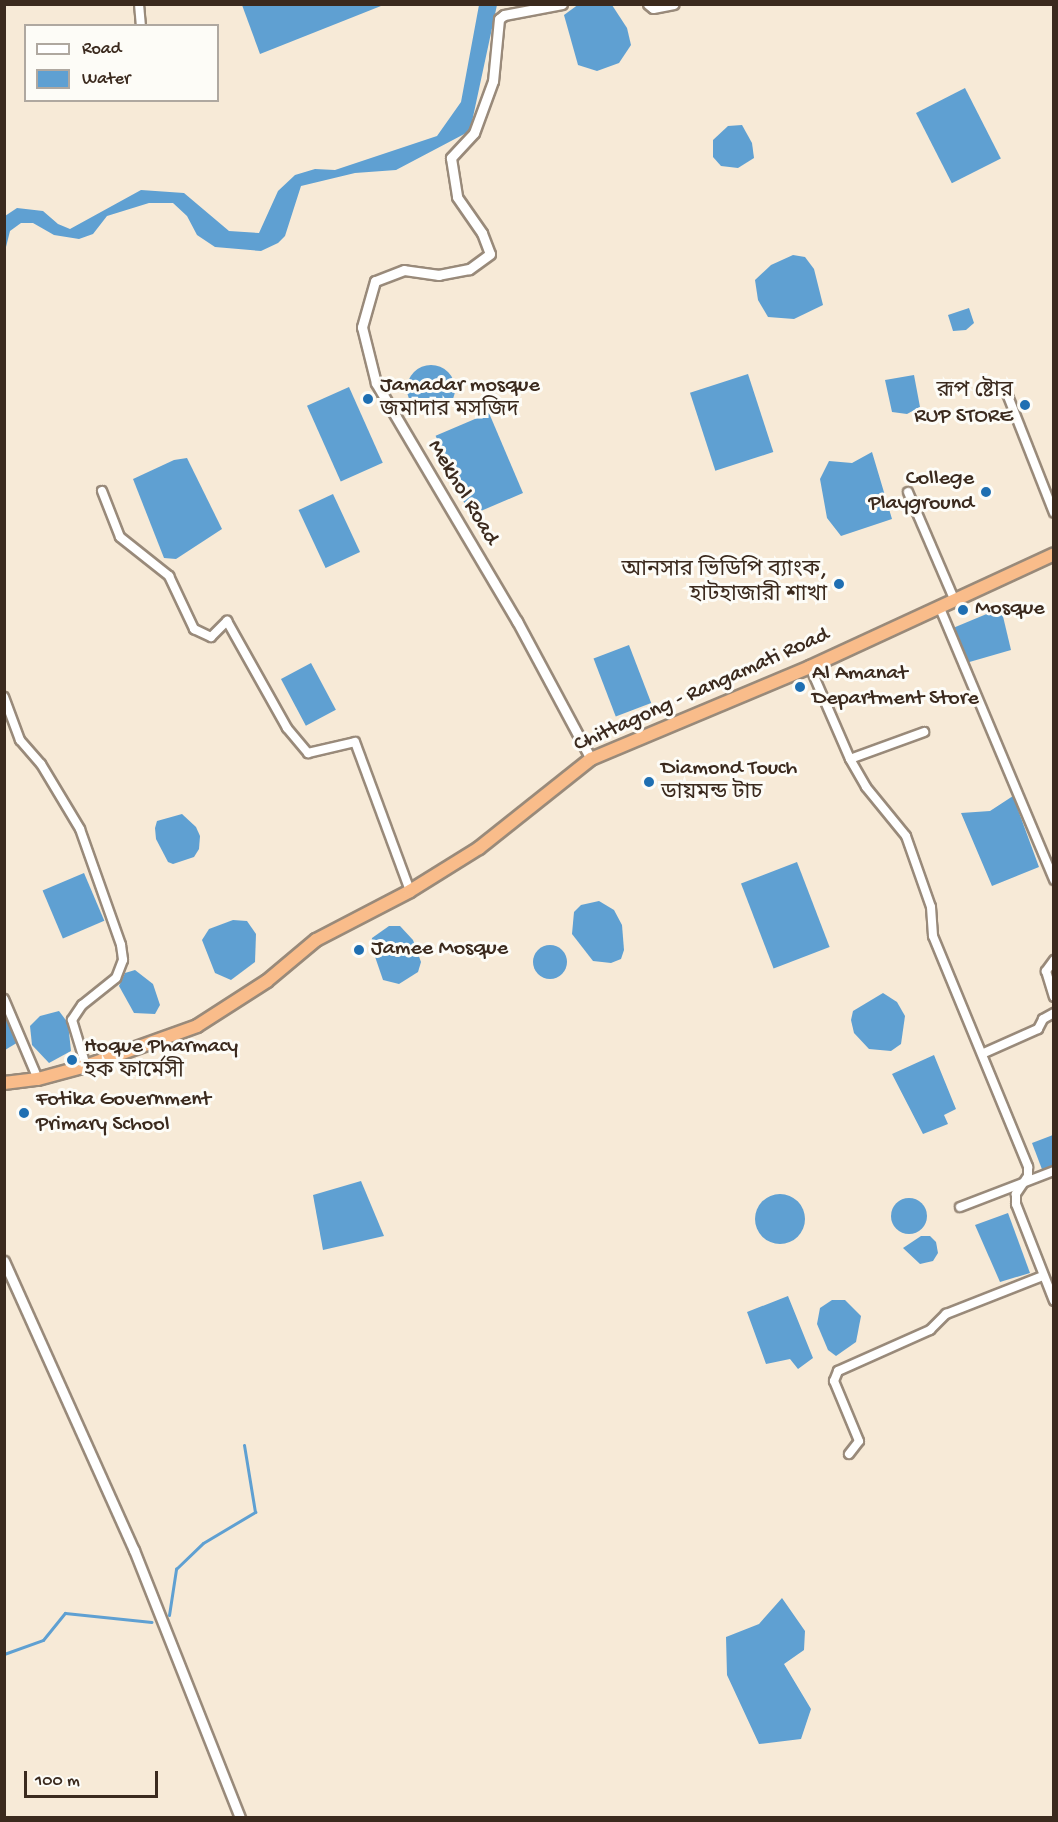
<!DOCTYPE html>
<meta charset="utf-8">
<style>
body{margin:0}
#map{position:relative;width:1058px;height:1822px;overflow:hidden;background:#f7ead7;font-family:"Gochi Hand","Noto Sans Bengali",sans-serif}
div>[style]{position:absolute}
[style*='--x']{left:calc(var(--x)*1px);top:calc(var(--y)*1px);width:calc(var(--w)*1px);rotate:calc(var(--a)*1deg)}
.water>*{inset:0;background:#5fa0d2;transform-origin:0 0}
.round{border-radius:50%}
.stream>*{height:3px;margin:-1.5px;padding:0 1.5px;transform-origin:1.5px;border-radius:1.5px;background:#5fa0d2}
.roads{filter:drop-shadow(2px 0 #998a7a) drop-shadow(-2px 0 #998a7a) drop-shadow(0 2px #998a7a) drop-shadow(0 -2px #998a7a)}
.minor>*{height:8px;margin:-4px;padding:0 4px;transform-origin:4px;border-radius:4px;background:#fff}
.tertiary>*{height:9px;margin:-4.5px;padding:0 4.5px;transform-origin:4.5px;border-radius:4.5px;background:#fff}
.trunk>*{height:12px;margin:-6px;padding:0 6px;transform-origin:6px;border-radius:6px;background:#f9bc8a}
.dots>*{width:16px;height:16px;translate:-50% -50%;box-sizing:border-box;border:3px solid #fdfcf7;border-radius:50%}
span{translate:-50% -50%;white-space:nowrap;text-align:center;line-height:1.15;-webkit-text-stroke:6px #fdfcf7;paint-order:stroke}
.poi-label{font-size:22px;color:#3b2a1e}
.left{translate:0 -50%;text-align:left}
.right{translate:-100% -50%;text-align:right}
.street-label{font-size:22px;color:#3b2a1e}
.frame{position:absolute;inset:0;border:6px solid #3b2a1e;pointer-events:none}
.legend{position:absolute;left:24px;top:24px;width:195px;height:78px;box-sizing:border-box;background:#fdfcf7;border:2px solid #afa8a0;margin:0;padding:8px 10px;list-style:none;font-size:18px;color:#3b2a1e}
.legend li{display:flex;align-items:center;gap:12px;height:30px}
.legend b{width:30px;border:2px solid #afa8a0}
.scale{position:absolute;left:24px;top:1771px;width:134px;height:27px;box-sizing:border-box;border:3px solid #3b2a1e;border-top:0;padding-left:8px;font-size:18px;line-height:21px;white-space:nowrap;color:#3b2a1e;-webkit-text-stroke:4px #fdfcf7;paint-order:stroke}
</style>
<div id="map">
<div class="water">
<i style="clip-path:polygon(386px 4px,260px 54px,242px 5px,242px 4px)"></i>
<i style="clip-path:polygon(579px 4px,612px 5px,627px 28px,631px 45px,619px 63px,597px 71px,578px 65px,564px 15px)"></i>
<i style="clip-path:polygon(479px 5px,497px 5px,470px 131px,396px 170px,355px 173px,301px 186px,285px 236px,278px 243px,261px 251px,215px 247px,197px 235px,187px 216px,173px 203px,149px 203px,107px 216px,93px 234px,79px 239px,54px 235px,33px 223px,21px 223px,10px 231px,5px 251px,5px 216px,17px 208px,43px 211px,58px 224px,70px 229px,141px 190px,184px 193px,229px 231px,259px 233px,278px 191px,295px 175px,315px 169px,335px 170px,437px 136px,461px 102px)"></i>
<i style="left:965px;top:88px;width:79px;height:55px;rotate:63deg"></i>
<i style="clip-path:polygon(742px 125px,752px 143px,754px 158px,738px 168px,721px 166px,713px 157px,713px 140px,728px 126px)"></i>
<i style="clip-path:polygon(793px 255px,805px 257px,814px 269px,823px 305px,794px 319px,768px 317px,758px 300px,755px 280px,771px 265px)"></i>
<i style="clip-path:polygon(969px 308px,974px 323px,966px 330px,953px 331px,948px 315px)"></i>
<i class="round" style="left:407px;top:365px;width:48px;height:48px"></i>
<i style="left:748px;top:374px;width:82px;height:61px;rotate:72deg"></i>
<i style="clip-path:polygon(914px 375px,920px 407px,907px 414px,892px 412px,885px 380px)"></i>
<i style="left:349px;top:387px;width:83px;height:46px;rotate:66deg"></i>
<i style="left:489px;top:413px;width:87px;height:58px;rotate:67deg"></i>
<i style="clip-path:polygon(872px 452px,892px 519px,841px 536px,827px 518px,820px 479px,829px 461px,852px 463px)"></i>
<i style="clip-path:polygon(187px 458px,222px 529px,176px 559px,164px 558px,133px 479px,174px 460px)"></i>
<i style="left:333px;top:494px;width:64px;height:38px;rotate:65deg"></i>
<i style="clip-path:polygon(1001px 608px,1011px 650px,966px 663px,953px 628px)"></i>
<i style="left:629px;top:645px;width:62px;height:38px;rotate:69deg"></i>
<i style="left:311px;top:663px;width:53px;height:34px;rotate:62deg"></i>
<i style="clip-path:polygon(1013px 796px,1039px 867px,992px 886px,961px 813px,990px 811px)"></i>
<i style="clip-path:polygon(182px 814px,196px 827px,200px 836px,199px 849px,194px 857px,173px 864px,168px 862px,156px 839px,155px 828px,157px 821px)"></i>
<i style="left:797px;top:862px;width:91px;height:60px;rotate:69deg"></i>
<i style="left:84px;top:873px;width:52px;height:45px;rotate:67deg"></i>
<i style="clip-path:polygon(599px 901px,614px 910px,622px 925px,624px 950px,621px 959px,611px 963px,593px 961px,572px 934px,574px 912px,581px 905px)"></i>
<i style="clip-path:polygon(233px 920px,247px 921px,256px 934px,255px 962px,231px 980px,215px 973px,202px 940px,209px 929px)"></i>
<i style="clip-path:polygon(389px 926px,400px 926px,413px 940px,421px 962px,418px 972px,399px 984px,383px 980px,371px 945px,372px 938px)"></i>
<i class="round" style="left:533px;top:945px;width:34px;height:34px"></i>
<i style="clip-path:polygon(135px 970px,153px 984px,160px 1005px,155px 1014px,134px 1013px,119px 986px,125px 973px)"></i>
<i style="clip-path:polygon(883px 993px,897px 1002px,905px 1016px,901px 1044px,891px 1051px,869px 1049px,854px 1033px,851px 1020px,853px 1011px)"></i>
<i style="clip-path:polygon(4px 1007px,20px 1041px,5px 1050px,4px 1050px)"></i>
<i style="clip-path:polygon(59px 1011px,68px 1023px,71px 1051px,49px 1063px,32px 1045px,30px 1026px,40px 1016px)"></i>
<i style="clip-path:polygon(934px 1055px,956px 1109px,944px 1115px,948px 1124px,923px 1134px,892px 1074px)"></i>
<i style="clip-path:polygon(1053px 1135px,1053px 1168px,1043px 1172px,1032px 1143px)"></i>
<i style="clip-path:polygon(361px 1181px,384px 1236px,323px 1250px,313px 1195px)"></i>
<i class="round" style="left:755px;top:1194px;width:50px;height:50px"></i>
<i class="round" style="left:891px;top:1198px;width:36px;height:36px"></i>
<i style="clip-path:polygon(1008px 1213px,1030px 1273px,1000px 1282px,975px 1225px)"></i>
<i style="clip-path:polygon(921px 1236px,930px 1236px,936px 1242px,938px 1253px,933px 1261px,920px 1264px,903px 1248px)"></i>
<i style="clip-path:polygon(788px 1296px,813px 1358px,798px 1369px,790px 1359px,766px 1364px,747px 1312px)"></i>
<i style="clip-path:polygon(832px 1300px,845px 1300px,861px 1316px,856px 1342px,836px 1356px,828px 1350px,817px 1324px,820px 1308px)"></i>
<i style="clip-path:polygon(782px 1598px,805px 1631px,804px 1650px,784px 1664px,811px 1709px,801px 1739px,759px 1744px,727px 1675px,726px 1637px,759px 1624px)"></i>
</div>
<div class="stream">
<i style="--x:169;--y:1615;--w:47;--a:-81.3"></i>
<i style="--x:176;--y:1569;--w:37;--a:-44"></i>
<i style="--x:203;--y:1543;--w:61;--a:-30.8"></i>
<i style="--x:255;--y:1512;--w:68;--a:-99.3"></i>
<i style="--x:4;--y:1654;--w:41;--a:-19.7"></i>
<i style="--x:43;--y:1640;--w:35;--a:-51"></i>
<i style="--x:65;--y:1613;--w:87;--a:5.9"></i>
</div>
<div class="roads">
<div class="minor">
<i style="--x:139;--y:4;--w:22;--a:85"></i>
<i style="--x:1004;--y:386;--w:136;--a:68.5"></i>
<i style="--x:102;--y:491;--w:49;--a:68.6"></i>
<i style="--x:120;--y:537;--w:63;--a:38.5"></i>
<i style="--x:169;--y:576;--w:59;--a:64.7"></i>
<i style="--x:194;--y:629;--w:19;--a:25"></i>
<i style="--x:211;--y:637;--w:23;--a:-45"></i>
<i style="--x:227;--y:621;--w:123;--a:60.7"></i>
<i style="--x:287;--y:728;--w:33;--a:50"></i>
<i style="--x:308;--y:753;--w:48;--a:-13.2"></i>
<i style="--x:355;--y:742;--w:159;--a:69.7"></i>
<i style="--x:908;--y:492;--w:116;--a:66.7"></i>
<i style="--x:939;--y:606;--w:297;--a:67.2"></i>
<i style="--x:810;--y:667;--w:100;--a:66.5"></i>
<i style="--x:850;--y:759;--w:32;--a:60"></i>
<i style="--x:866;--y:787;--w:63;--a:50.8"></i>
<i style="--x:906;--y:836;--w:75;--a:70.6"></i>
<i style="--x:931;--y:907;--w:29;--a:86"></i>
<i style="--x:933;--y:936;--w:250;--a:67.6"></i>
<i style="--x:1028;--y:1167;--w:9;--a:90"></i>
<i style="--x:1028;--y:1176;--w:22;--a:124"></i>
<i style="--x:1016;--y:1194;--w:10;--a:90"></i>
<i style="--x:1016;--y:1204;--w:104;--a:68.6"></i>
<i style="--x:4;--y:697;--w:46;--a:69.6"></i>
<i style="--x:20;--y:740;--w:32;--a:49"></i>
<i style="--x:41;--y:764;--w:76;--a:59"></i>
<i style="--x:80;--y:829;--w:123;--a:70.5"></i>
<i style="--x:121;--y:945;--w:15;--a:82"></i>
<i style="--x:123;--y:960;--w:19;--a:111"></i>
<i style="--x:116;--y:978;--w:43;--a:141.5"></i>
<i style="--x:82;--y:1005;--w:18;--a:124"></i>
<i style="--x:72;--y:1020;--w:48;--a:73.1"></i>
<i style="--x:850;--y:759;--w:79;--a:-20"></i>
<i style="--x:1054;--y:960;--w:14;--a:126"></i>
<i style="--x:1046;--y:971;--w:27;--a:73"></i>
<i style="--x:4;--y:999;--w:87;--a:67"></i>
<i style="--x:984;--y:1053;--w:59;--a:-24"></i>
<i style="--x:1038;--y:1029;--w:11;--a:-63"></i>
<i style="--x:1043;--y:1019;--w:13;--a:-29"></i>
<i style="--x:960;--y:1207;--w:101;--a:-21"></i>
<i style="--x:849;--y:1454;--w:16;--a:-52"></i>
<i style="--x:859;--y:1441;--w:65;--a:-112.6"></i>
<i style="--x:834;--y:1381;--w:11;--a:-68"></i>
<i style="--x:838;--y:1371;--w:101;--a:-24"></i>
<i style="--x:930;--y:1330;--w:23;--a:-45"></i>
<i style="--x:946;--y:1314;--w:104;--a:-21.4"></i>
</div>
<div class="tertiary">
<i style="--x:562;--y:4;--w:59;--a:169.3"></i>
<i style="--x:504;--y:15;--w:6;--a:141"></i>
<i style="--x:499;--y:19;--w:62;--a:95.5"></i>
<i style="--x:493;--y:81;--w:55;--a:110.1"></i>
<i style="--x:474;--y:133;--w:34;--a:133"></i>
<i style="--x:451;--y:158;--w:39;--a:81"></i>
<i style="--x:457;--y:197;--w:44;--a:55.2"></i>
<i style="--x:482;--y:233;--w:22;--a:69"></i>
<i style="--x:490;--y:254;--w:26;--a:144"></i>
<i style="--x:469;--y:269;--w:31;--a:169"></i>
<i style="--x:439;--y:275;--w:35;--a:-172"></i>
<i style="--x:404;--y:270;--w:31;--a:159"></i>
<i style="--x:375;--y:281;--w:48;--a:105.8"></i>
<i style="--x:362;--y:327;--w:58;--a:76"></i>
<i style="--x:376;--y:383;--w:277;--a:59.4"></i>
<i style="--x:517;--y:621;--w:157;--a:61.8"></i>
<i style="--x:648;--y:4;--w:6;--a:39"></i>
<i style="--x:653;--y:8;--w:21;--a:-11"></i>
<i style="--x:4;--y:1261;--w:317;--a:65.8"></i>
<i style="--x:134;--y:1550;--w:288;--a:68.4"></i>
</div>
<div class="trunk">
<i style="--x:4;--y:1083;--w:34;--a:-7"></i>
<i style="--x:38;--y:1079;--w:50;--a:-15.2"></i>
<i style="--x:86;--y:1066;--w:118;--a:-19.8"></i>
<i style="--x:197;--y:1026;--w:83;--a:-32.7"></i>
<i style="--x:267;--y:981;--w:64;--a:-39.9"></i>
<i style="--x:316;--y:940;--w:106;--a:-27.5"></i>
<i style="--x:410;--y:891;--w:81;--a:-31.9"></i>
<i style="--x:479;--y:848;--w:143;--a:-38.5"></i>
<i style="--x:591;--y:759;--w:238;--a:-22.8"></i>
<i style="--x:810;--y:667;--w:269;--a:-24.8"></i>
</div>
</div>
<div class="dots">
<i style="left:368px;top:399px;background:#1f6fb2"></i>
<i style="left:1025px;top:405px;background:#1f6fb2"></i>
<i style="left:986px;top:492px;background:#1f6fb2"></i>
<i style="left:839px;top:584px;background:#1f6fb2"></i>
<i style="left:963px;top:610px;background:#1f6fb2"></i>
<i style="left:800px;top:687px;background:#1f6fb2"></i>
<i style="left:649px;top:782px;background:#1f6fb2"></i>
<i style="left:359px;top:950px;background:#1f6fb2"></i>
<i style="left:72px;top:1060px;background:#1f6fb2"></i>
<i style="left:24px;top:1113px;background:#1f6fb2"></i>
</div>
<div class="poi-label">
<span class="left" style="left:380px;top:399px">Jamadar mosque<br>জমাদার মসজিদ</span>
<span class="right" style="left:1013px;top:405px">রূপ ষ্টোর<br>RUP STORE</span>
<span class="right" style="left:974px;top:492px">College<br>Playground</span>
<span class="right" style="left:827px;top:584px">আনসার ভিডিপি ব্যাংক,<br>হাটহাজারী শাখা</span>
<span class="left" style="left:975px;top:610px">Mosque</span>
<span class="left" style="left:812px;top:687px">Al Amanat<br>Department Store</span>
<span class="left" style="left:661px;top:782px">Diamond Touch<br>ডায়মন্ড টাচ</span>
<span class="left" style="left:371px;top:950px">Jamee Mosque</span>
<span class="left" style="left:84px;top:1060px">Hoque Pharmacy<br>হক ফার্মেসী</span>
<span class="left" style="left:36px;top:1113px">Fotika Government<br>Primary School</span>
</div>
<div class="street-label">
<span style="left:462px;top:493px;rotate:59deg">Mekhol Road</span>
<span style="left:702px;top:691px;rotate:-24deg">Chittagong - Rangamati Road</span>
</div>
<div class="frame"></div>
<ul class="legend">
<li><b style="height:8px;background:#fff"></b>Road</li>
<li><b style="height:16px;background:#5fa0d2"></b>Water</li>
</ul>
<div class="scale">100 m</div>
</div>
